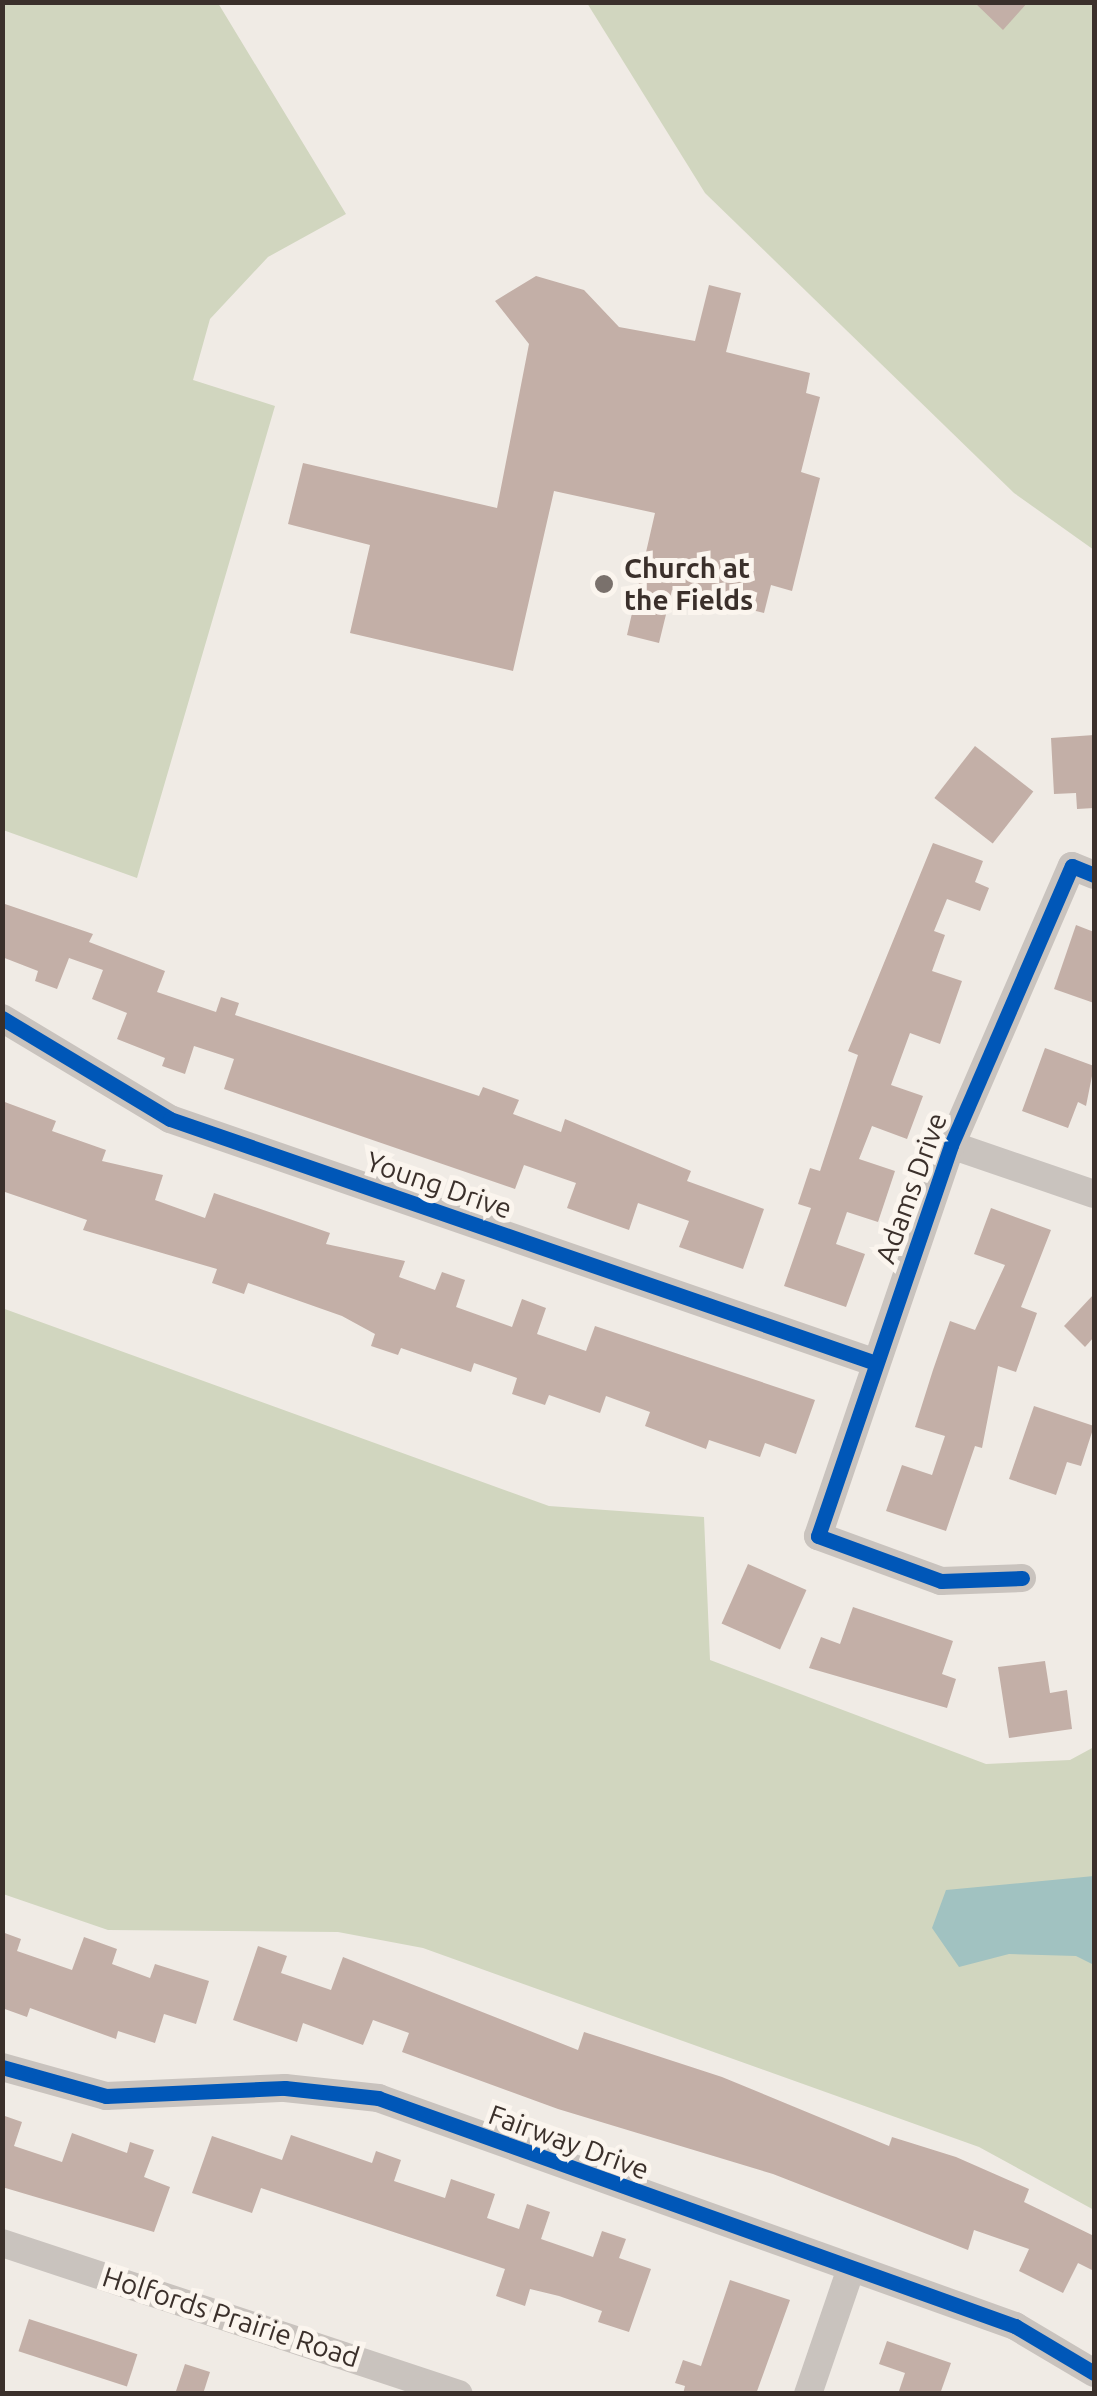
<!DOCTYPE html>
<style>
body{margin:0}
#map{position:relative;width:1097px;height:2396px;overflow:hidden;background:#f0ebe5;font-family:Ubuntu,sans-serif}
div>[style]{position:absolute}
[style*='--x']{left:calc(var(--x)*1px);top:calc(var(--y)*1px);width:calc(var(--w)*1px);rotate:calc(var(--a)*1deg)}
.green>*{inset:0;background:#d1d6bf}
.water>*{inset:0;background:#a1c2c1}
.building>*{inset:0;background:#c3afa7;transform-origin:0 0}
.street>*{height:28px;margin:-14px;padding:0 14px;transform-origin:14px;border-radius:14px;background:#c9c3be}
.cycleway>*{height:15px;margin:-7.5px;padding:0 7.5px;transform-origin:7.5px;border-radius:7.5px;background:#0057b8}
.dots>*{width:28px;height:28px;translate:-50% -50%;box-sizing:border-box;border:5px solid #fbf5ee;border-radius:50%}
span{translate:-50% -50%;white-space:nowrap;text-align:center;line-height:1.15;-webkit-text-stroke:10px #fbf5ee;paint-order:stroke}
.poi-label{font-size:28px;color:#3b302b;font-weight:700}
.left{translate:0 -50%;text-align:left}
.street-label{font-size:28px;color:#3b302b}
.frame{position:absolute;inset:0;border:5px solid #3b302b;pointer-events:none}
</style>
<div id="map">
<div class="green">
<i style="clip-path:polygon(3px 2px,218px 3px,346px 214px,268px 257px,210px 319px,193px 380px,275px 406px,137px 878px,3px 830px)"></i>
<i style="clip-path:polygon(587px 3px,1094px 3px,1094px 550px,1014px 493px,705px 193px)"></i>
<i style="clip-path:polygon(2px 1308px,549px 1506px,704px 1517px,710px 1660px,986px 1764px,1070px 1760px,1094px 1747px,1094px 2210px,979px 2147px,423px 1948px,338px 1932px,108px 1930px,3px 1894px)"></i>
</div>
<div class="water">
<i style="clip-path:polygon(1094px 1876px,1094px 1965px,1076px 1956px,1009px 1954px,959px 1967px,932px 1928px,946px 1890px)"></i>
</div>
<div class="building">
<i style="clip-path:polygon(974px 2px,1028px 2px,1003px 30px)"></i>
<i style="clip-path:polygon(536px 276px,584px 290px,619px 327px,695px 341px,709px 285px,741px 293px,726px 352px,810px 373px,806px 393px,820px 397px,801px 472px,820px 478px,792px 591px,771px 585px,764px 613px,672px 590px,659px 643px,627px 635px,655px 513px,554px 491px,513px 671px,350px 633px,370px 545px,288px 524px,303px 463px,497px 508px,529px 344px,495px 301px)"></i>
<i style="clip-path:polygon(1094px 735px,1094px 808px,1077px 809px,1076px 793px,1054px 794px,1051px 738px)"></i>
<i style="left:975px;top:746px;width:74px;height:66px;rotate:38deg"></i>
<i style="clip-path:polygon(933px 843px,983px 861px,975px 882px,989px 888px,980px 911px,947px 899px,934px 931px,945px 935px,932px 971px,962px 981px,940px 1044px,910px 1033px,891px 1085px,923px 1096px,907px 1139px,872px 1126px,859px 1159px,895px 1171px,878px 1222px,847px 1212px,836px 1244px,865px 1254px,846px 1307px,784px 1286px,811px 1208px,798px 1204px,810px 1168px,820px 1171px,858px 1055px,848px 1051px)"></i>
<i style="clip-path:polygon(2px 903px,93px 934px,89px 942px,165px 971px,157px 992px,216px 1012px,221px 997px,239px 1003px,235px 1015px,479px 1096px,483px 1087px,519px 1100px,513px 1114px,561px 1132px,565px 1119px,691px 1171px,687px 1181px,764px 1209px,743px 1269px,679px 1247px,689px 1221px,638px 1203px,629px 1230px,567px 1208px,576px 1183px,524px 1165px,515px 1189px,224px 1089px,234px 1059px,194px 1046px,185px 1074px,162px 1066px,165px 1058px,117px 1039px,127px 1013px,92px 999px,103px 970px,69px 958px,57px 989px,35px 981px,38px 971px,2px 957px)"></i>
<i style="clip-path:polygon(1076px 925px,1094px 932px,1094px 1003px,1054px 989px)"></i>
<i style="clip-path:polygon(1045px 1048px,1094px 1066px,1086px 1106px,1078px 1102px,1068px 1128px,1022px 1111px)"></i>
<i style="clip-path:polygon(2px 1101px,56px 1121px,52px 1131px,106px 1150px,102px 1161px,163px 1175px,155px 1200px,205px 1218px,214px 1193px,330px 1233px,326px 1244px,405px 1261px,399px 1277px,435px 1290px,442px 1272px,465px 1280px,456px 1307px,512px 1327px,522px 1299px,546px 1308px,537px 1334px,586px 1351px,595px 1326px,815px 1400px,796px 1454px,765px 1443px,760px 1457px,709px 1440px,706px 1449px,645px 1426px,650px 1412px,606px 1396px,600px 1413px,549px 1395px,545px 1405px,512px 1394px,517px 1378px,474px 1363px,471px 1372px,401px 1348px,398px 1355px,371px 1346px,375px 1334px,342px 1316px,248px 1283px,244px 1294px,212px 1283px,217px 1269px,83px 1230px,87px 1220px,2px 1191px)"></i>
<i style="clip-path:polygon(991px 1208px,1051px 1230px,1021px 1307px,1037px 1313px,1016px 1372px,998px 1366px,982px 1448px,975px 1446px,946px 1531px,886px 1511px,902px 1465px,932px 1475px,945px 1436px,915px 1427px,933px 1370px,950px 1321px,975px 1330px,1005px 1265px,974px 1254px)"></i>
<i style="clip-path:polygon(1094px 1294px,1094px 1337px,1085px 1347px,1064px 1326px)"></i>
<i style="clip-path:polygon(1034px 1406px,1094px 1426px,1081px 1466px,1067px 1462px,1056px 1495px,1009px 1479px)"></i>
<i style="left:748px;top:1564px;width:64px;height:65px;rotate:24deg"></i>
<i style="clip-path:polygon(853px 1607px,953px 1641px,942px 1674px,956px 1679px,947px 1708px,809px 1668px,821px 1637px,840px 1644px)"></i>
<i style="clip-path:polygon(1045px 1661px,1050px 1693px,1067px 1690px,1072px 1729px,1009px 1738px,998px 1667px)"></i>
<i style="clip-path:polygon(2px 1932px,21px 1939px,17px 1951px,72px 1970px,84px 1937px,117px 1949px,112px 1964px,150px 1978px,155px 1964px,209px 1981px,196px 2024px,164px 2014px,155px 2043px,118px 2031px,116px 2039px,30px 2008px,27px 2017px,2px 2008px)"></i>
<i style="clip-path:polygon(258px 1946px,287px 1956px,281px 1973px,331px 1990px,343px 1957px,578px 2050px,584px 2032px,722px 2077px,889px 2146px,892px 2137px,956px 2157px,1029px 2189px,1024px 2202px,1094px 2236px,1094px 2271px,1078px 2263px,1063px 2293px,1019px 2271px,1029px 2249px,974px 2230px,968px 2250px,773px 2174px,558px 2109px,402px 2052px,409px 2033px,373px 2020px,363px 2045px,303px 2023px,297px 2042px,233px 2020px)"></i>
<i style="clip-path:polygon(2px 2115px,22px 2122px,14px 2146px,62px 2162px,72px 2133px,127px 2153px,130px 2142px,154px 2150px,144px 2177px,170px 2187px,154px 2232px,2px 2187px)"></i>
<i style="clip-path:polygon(291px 2135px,372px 2163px,376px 2151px,401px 2160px,394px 2181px,445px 2198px,451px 2179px,495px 2194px,487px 2218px,519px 2229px,527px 2204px,550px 2212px,541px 2239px,593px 2257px,602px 2231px,626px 2239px,619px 2258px,651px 2269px,629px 2332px,598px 2322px,602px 2311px,559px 2296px,530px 2289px,525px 2306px,496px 2296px,505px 2269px,261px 2188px,252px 2213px,192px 2193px,212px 2136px,282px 2160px)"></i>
<i style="clip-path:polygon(730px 2280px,790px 2300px,756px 2394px,683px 2394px,685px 2386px,675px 2383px,683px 2360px,701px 2366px)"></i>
<i style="left:29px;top:2319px;width:114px;height:34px;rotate:18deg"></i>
<i style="clip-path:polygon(887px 2341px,951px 2363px,940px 2394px,898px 2394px,905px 2373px,879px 2364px)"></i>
<i style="clip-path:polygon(185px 2364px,210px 2372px,203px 2394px,175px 2394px)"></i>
</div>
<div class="street">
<i style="--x:2;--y:1018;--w:196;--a:31"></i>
<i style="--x:170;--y:1119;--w:747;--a:19.07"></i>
<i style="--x:951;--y:1145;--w:151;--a:18.9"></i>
<i style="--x:1022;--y:1578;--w:81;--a:177.9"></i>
<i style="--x:941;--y:1581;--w:131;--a:-159.9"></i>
<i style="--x:818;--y:1536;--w:413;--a:-71.2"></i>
<i style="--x:951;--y:1145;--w:304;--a:-66.6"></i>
<i style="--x:1072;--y:866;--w:24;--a:22"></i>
<i style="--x:2;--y:2067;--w:108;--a:15.6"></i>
<i style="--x:106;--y:2096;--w:179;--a:-2.6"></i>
<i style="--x:285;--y:2088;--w:94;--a:6.1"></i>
<i style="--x:378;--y:2098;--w:677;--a:19.69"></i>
<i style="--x:1015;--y:2326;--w:92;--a:30.7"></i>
<i style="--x:2;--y:2243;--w:481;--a:18.3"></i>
<i style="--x:808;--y:2394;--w:130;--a:-71.1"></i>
</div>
<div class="cycleway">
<i style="--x:2;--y:1018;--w:196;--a:31"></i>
<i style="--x:170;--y:1119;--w:747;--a:19.07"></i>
<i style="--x:1022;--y:1578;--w:81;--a:177.9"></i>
<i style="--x:941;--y:1581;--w:131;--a:-159.9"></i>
<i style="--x:818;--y:1536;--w:413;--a:-71.2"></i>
<i style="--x:951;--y:1145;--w:304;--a:-66.6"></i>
<i style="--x:1072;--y:866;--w:24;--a:22"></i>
<i style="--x:2;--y:2067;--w:108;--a:15.6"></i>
<i style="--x:106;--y:2096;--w:179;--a:-2.6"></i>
<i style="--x:285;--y:2088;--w:94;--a:6.1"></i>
<i style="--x:378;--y:2098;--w:677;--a:19.69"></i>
<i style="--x:1015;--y:2326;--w:92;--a:30.7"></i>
</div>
<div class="dots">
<i style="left:604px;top:584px;background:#7a716c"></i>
</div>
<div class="poi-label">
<span class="left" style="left:624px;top:584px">Church at<br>the Fields</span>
</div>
<div class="street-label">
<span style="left:439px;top:1185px;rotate:19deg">Young Drive</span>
<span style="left:911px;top:1188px;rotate:-70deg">Adams Drive</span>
<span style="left:569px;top:2142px;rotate:20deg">Fairway Drive</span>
<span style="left:231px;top:2317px;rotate:18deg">Holfords Prairie Road</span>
</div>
<div class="frame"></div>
</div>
